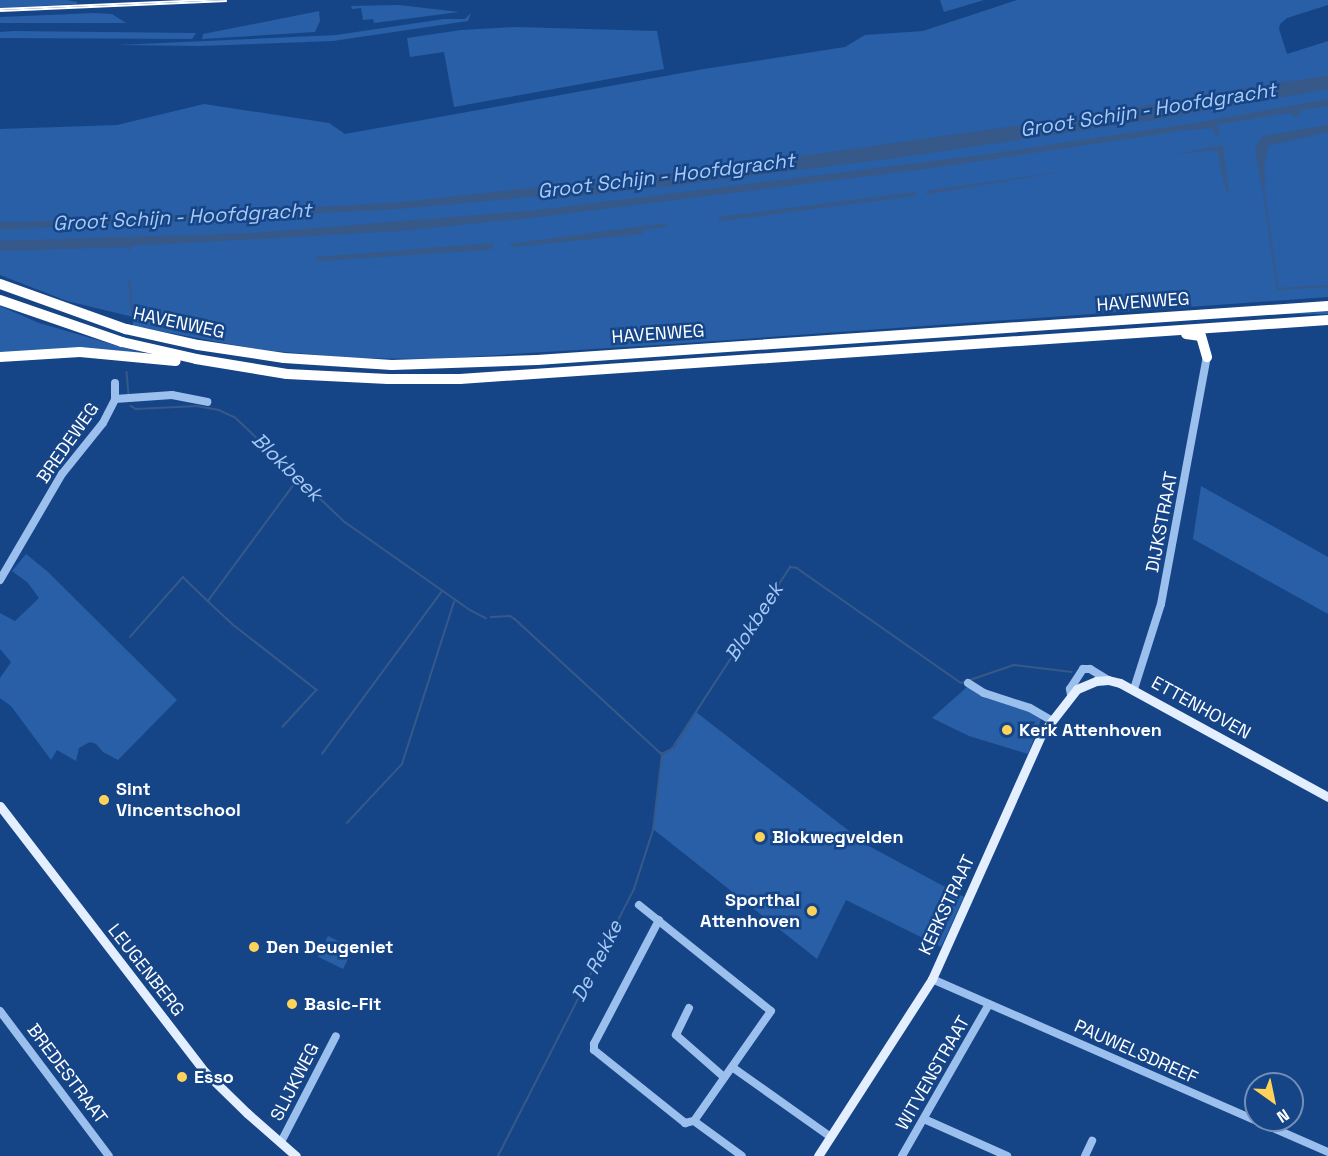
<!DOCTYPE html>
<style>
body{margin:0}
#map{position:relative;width:1328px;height:1156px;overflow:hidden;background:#164587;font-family:"Space Grotesk",sans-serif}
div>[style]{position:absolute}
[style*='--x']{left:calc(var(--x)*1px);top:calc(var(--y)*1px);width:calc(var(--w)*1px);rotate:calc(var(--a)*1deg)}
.green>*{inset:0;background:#285fa6;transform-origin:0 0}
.water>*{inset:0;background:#36598a}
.stream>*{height:1.5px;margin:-0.75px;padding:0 0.75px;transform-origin:0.75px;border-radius:0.75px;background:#36598a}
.minor>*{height:8px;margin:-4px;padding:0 4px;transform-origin:4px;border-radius:4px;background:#9cc0ee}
.major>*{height:9px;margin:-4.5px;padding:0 4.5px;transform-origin:4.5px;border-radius:4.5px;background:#e3eeff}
.highway>*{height:10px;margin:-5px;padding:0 5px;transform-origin:5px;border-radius:5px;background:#fff}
.rail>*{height:4px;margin-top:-2px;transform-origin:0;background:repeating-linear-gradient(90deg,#164587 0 4.5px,#fff 0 9px);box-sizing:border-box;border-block:2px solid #fff}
.dots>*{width:16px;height:16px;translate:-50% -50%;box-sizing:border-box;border:3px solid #164587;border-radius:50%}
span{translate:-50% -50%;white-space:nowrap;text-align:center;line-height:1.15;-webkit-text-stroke:5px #164587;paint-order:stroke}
.street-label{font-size:18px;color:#fff}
.poi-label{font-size:18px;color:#fff;font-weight:700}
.left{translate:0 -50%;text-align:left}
.right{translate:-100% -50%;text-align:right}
.water-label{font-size:20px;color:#a8caf6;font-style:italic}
.north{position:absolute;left:1244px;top:1072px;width:60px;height:60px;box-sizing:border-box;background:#164587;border:2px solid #738fb7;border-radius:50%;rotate:147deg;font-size:16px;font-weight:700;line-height:24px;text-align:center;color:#fff}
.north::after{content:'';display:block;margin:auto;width:21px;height:27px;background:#ffd259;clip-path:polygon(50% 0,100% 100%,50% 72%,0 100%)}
</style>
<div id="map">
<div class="green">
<i style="clip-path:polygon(0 0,67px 0,77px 2px,77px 4px,0 8px)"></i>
<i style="clip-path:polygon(940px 0,984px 0,944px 12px)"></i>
<i style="clip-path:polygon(1017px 0,1328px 0,1328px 5px,1287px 18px,1280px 24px,1279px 29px,1287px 54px,1328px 41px,1328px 297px,673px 344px,433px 359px,353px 358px,262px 350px,133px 326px,133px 317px,67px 301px,0 275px,0 129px,117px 125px,204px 104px,329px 123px,345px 134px,704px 69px,845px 47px,865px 35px,923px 31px)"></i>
<i style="clip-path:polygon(399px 5px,459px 12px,374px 23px,373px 19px,363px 20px,361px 8px,352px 9px,351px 6px)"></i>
<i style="clip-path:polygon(319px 11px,320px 21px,315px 32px,202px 39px,203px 34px)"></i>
<i style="clip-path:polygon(94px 13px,112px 14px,126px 23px,0 23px,0 17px)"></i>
<i style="clip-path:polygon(471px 13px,468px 21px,333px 41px,200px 46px,117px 45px,336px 35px,444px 19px,465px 19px)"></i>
<i style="clip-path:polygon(515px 27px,657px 31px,664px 69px,454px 107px,444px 52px,410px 57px,407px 38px,461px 30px)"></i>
<i style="clip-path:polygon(0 32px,14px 31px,196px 33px,192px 39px,0 38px)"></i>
<i style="clip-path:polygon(0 306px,39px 323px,149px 355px,0 354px)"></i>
<i style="left:1328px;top:310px;width:4px;height:106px;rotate:90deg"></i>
<i style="clip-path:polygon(1201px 486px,1328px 557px,1328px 614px,1193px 539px)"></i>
<i style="clip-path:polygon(26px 554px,47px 571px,177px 700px,118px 760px,103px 752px,96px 744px,90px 742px,79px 748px,76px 761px,57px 750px,51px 760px,11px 706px,0 698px,0 678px,11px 662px,0 649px,0 613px,15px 621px,39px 598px,28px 583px,12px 571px)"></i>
<i style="clip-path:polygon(967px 687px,1037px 713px,1042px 717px,1028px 754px,969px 736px,932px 718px)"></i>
<i style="clip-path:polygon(696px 712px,867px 845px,964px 897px,941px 947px,846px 900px,817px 959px,653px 829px,662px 755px,674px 748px)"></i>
<i style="left:328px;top:936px;width:28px;height:23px;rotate:26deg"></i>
</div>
<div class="water">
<i style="clip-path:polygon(1328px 76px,1328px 89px,1154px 120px,895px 158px,679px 185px,561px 198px,542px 196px,398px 209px,0 230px,0 222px,94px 220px,402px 202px,723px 167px,1065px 119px,1270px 84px)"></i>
<i style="clip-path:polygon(1328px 99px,1328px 106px,1301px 110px,1298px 118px,1289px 113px,1221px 124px,1217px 126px,1219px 137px,1216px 137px,1213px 128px,1187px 130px,940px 167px,539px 217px,401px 231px,131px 246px,129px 251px,126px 247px,0 251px,0 241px,253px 233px,538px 210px,982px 155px,1201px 122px)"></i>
<i style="clip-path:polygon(1328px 125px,1328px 132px,1268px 146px,1264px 169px,1266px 183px,1261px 184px,1255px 148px,1263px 136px)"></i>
<i style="clip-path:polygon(1222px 145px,1223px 147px,1229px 192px,1226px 191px,1217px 150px,1177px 154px)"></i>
<i style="clip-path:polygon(1067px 171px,930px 194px,925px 193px,930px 190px)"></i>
<i style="clip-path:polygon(915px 192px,917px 195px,913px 196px,723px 221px,718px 220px,719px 217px)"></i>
<i style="clip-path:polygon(666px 223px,668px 225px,665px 227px,643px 230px,642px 234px,513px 247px,509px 244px)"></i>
<i style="clip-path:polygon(492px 243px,494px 248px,486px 250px,319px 261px,315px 259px,317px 257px)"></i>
</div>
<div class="stream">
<i style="--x:1263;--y:182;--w:108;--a:82"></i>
<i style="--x:1278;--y:289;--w:50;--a:-3.4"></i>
<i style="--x:130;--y:281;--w:32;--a:86"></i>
<i style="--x:127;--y:372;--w:21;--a:85"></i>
<i style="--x:131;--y:406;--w:6;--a:31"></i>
<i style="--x:136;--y:409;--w:61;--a:-2.8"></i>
<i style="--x:197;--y:406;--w:22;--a:10"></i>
<i style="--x:219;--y:410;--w:19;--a:25"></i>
<i style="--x:236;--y:418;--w:151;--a:43.7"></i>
<i style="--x:345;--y:522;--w:153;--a:35.1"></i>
<i style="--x:470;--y:610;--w:18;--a:27"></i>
<i style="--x:209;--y:602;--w:35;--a:43"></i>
<i style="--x:235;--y:626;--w:104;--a:38"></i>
<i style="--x:317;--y:690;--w:50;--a:132.6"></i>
<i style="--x:491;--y:617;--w:19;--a:-3"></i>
<i style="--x:510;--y:616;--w:6;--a:31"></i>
<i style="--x:515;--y:619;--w:200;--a:42.6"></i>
<i style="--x:662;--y:754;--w:11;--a:-27"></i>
<i style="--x:672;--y:749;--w:217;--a:-57"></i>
<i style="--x:790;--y:567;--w:7;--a:8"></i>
<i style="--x:797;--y:568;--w:200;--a:35"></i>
<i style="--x:961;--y:683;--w:5;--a:-22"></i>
<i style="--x:130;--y:637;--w:80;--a:-48.5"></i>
<i style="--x:183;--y:577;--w:35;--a:44"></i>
<i style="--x:208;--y:601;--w:152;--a:-53.6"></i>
<i style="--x:970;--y:680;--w:46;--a:-18.8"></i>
<i style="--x:1014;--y:665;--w:58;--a:6.9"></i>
<i style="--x:322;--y:754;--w:202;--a:-53.6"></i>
<i style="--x:347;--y:823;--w:81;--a:-47"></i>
<i style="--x:402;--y:764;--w:170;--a:-72.2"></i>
<i style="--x:498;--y:1156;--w:300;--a:-63"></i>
<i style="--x:634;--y:889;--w:62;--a:-72.1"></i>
<i style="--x:653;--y:830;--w:77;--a:-83.2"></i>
</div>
<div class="minor">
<i style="--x:115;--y:399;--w:57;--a:-4"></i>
<i style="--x:172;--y:395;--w:36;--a:11"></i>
<i style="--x:0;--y:580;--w:123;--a:-59.7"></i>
<i style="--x:62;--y:474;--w:65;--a:-51.2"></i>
<i style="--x:103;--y:423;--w:27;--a:-63"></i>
<i style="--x:115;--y:399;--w:16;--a:-90"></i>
<i style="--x:968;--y:683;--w:19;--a:32"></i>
<i style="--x:984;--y:693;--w:48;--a:18.1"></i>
<i style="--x:1030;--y:708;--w:24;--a:30"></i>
<i style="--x:1134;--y:689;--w:89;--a:-72.4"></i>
<i style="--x:1161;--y:604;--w:251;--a:-79.5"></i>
<i style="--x:1071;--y:695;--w:6;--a:-99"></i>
<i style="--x:1070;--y:689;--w:24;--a:-57"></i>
<i style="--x:1083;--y:669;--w:7;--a:0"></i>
<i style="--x:1090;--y:669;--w:21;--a:31"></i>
<i style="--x:639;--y:905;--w:169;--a:38.8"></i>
<i style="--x:771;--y:1011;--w:134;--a:125"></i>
<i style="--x:659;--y:920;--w:140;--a:117.7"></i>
<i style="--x:594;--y:1044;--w:6;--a:90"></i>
<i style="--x:594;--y:1050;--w:117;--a:38.7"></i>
<i style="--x:685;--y:1123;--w:9;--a:-13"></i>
<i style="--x:694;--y:1121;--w:59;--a:36.1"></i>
<i style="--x:932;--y:979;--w:432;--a:23.6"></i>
<i style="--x:689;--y:1008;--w:30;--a:116"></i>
<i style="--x:676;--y:1035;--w:64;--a:41.2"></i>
<i style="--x:0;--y:1011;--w:181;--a:53.1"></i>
<i style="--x:732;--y:1067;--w:121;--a:35.3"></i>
<i style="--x:924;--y:1119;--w:91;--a:24"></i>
<i style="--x:281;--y:1142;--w:119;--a:-62.6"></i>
<i style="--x:902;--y:1156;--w:175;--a:-60.2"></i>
<i style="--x:1085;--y:1156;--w:17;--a:-65"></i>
</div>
<div class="major">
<i style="--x:0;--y:806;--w:334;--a:52.4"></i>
<i style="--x:204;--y:1071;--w:60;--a:44.3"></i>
<i style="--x:247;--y:1113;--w:65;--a:41.3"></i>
<i style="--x:818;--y:1156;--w:211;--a:-57.2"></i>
<i style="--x:932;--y:979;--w:267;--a:-65.9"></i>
<i style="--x:1041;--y:735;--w:58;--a:-52"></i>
<i style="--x:1077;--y:689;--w:21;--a:-23"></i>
<i style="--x:1096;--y:681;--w:12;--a:-5"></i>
<i style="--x:1108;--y:680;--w:12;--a:14"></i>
<i style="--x:1120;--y:683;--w:237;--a:28.7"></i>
</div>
<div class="highway">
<i style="--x:0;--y:284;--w:134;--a:19.7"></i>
<i style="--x:126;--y:329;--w:74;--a:12.5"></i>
<i style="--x:198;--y:345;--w:87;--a:8.6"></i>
<i style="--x:284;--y:358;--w:108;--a:3.7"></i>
<i style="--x:392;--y:365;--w:145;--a:-2"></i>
<i style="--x:537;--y:360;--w:793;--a:-3.91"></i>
<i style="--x:0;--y:300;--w:129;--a:19"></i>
<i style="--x:122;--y:342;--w:76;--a:12.9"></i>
<i style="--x:196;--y:359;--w:92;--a:9.4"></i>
<i style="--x:287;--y:374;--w:101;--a:2.8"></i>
<i style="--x:388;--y:379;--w:72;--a:0"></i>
<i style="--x:460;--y:379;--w:870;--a:-3.89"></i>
<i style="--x:1186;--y:334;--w:15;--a:8"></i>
<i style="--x:1201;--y:336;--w:22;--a:74"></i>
<i style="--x:0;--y:357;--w:80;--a:-3.6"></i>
<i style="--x:80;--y:352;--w:96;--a:5.4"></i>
</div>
<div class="rail">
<i style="--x:0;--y:10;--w:227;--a:-2.5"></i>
</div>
<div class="dots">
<i style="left:1007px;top:730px;background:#ffd259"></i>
<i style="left:104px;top:800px;background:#ffd259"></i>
<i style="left:760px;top:837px;background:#ffd259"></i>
<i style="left:812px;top:911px;background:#ffd259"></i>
<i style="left:254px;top:947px;background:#ffd259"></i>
<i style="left:292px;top:1004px;background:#ffd259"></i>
<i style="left:182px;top:1077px;background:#ffd259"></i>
</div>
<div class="street-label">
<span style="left:1143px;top:302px;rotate:-4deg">HAVENWEG</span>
<span style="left:179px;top:323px;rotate:12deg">HAVENWEG</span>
<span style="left:658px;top:334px;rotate:-4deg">HAVENWEG</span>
<span style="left:68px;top:443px;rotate:-55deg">BREDEWEG</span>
<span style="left:1162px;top:522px;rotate:-79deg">DIJKSTRAAT</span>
<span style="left:1201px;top:708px;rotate:29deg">ETTENHOVEN</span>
<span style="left:947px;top:905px;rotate:-65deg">KERKSTRAAT</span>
<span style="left:146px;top:970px;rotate:52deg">LEUGENBERG</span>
<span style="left:1136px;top:1052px;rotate:24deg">PAUWELSDREEF</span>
<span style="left:933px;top:1073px;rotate:-60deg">WITVENSTRAAT</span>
<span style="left:67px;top:1074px;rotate:53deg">BREDESTRAAT</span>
<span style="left:295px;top:1082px;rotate:-63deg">SLIJKWEG</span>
</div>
<div class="poi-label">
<span class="left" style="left:1019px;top:730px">Kerk Attenhoven</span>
<span class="left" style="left:116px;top:800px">Sint<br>Vincentschool</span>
<span class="left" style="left:772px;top:837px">Blokwegvelden</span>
<span class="right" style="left:800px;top:911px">Sporthal<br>Attenhoven</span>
<span class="left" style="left:266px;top:947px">Den Deugeniet</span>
<span class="left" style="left:304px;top:1004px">Basic-Fit</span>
<span class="left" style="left:194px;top:1077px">Esso</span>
</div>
<div class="water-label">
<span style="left:1148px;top:110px;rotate:-9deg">Groot Schijn - Hoofdgracht</span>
<span style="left:666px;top:176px;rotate:-7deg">Groot Schijn - Hoofdgracht</span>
<span style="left:182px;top:217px;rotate:-3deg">Groot Schijn - Hoofdgracht</span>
<span style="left:287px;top:467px;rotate:44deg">Blokbeek</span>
<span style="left:754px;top:622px;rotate:-57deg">Blokbeek</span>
<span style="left:597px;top:961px;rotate:-63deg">De Rekke</span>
</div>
<div class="north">N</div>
</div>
